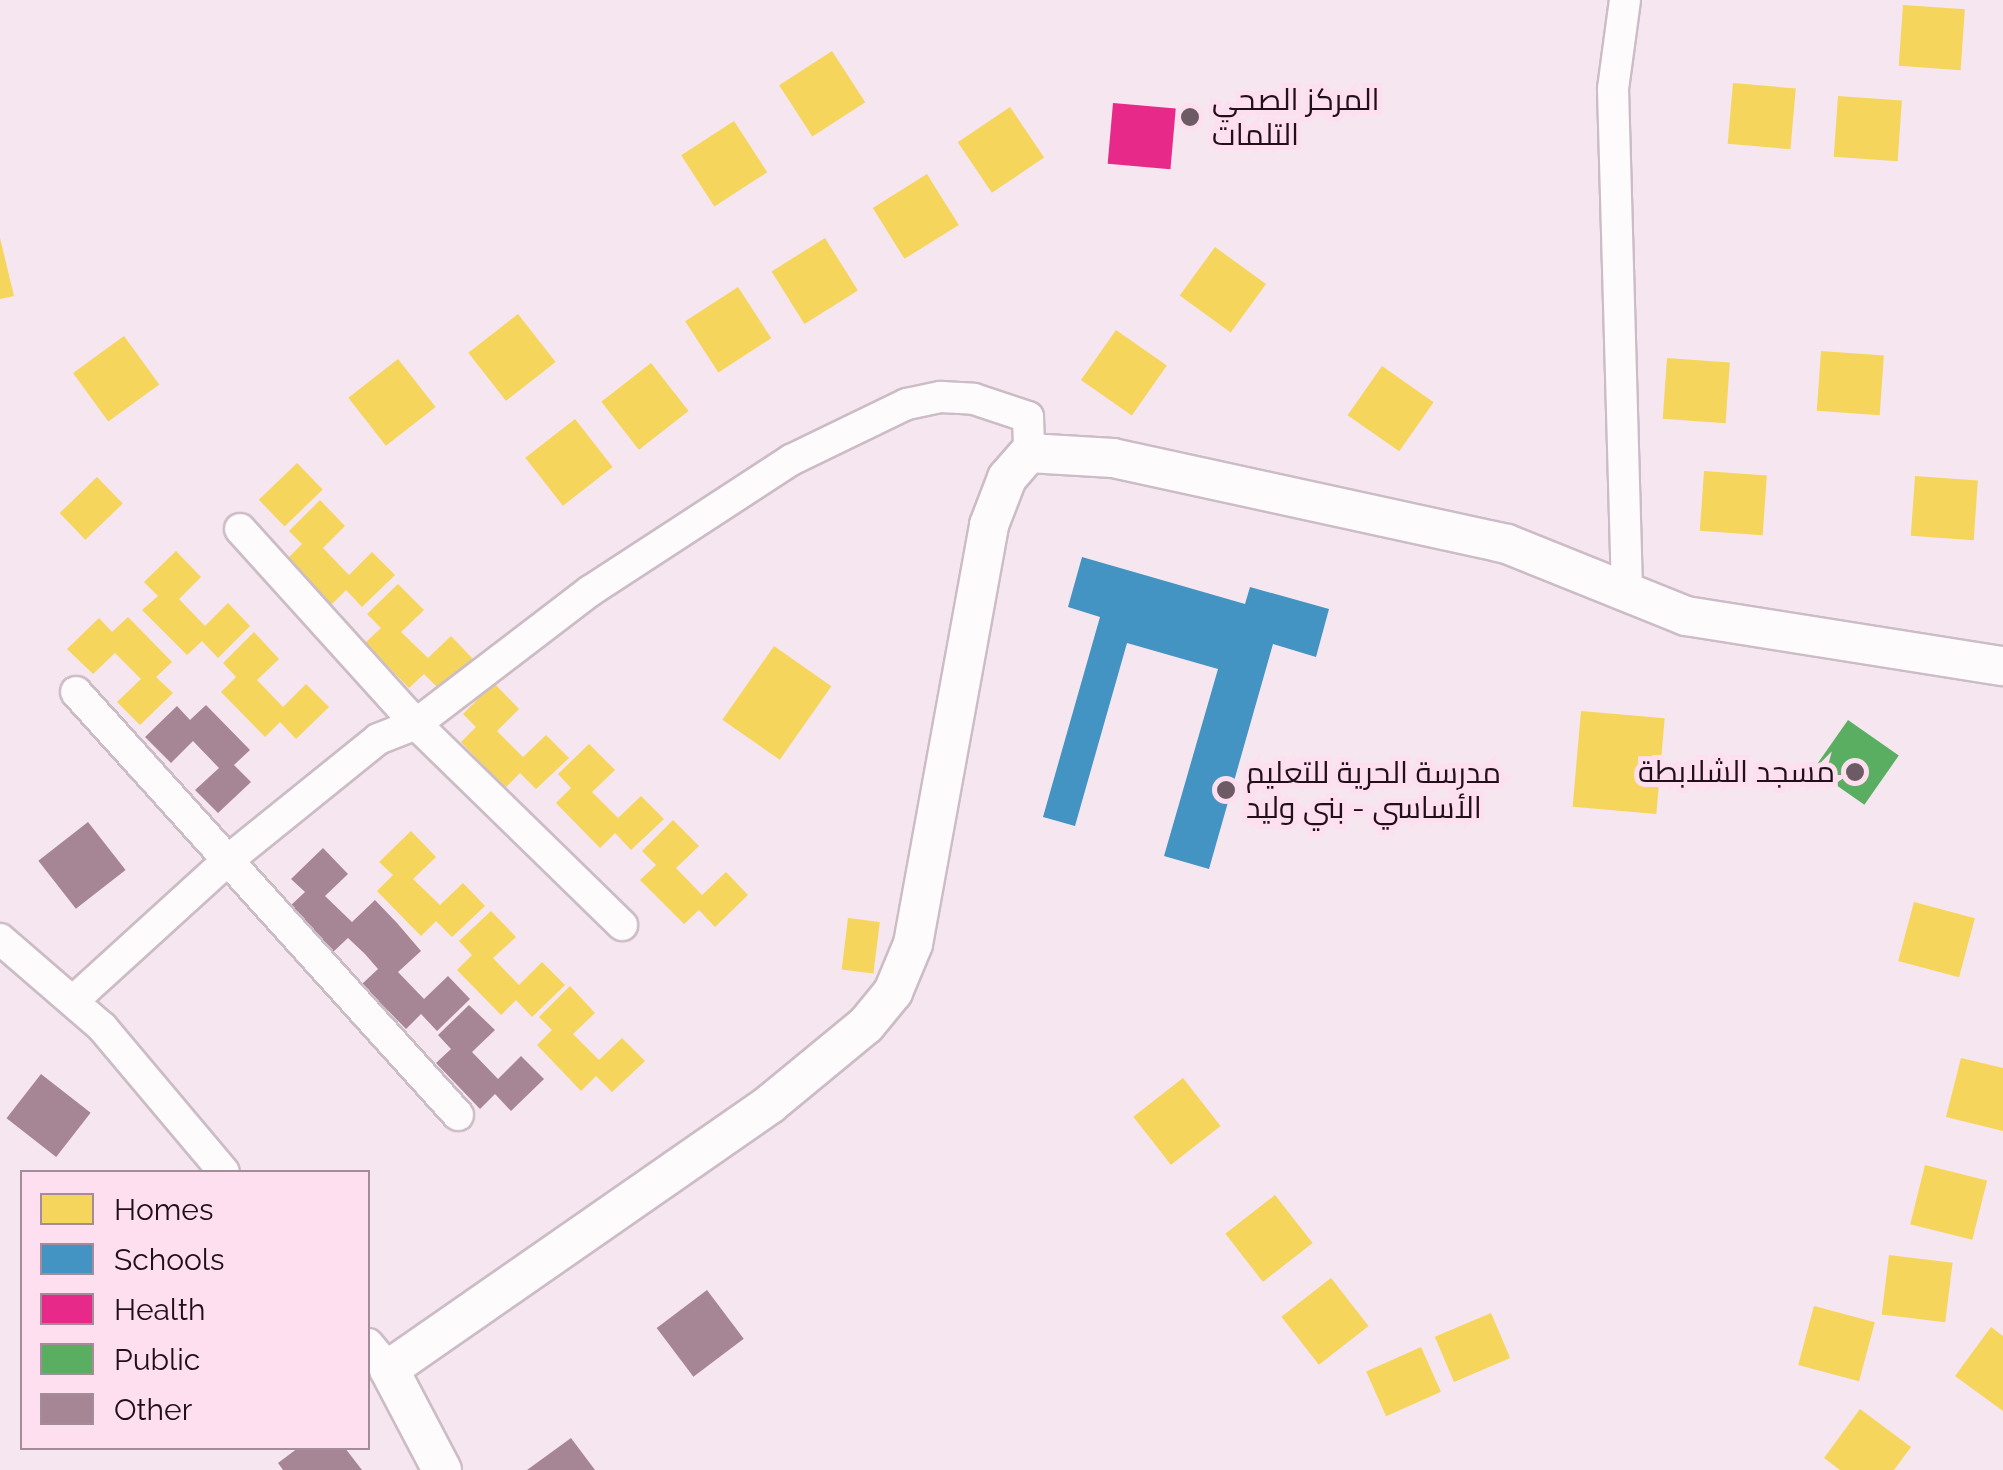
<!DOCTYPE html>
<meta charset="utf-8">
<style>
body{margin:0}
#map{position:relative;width:2003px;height:1470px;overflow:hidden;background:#f6e6ef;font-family:Raleway,Cairo,sans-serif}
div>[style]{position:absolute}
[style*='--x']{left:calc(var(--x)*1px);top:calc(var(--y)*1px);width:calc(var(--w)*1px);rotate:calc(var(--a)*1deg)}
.homes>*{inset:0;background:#f6d55c;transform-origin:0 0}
.schools>*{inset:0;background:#4393c3}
.health>*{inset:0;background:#e7298a;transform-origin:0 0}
.public>*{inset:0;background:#5aae61;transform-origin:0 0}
.building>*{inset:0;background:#a68695;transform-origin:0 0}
.roads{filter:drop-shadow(2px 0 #ccbcc5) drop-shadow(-2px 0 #ccbcc5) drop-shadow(0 2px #ccbcc5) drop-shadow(0 -2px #ccbcc5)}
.minor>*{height:30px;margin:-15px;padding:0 15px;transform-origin:15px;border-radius:15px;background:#fefbfd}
.tertiary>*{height:38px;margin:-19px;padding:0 19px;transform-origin:19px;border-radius:19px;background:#fefbfd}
.dots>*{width:28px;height:28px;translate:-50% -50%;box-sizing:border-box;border:5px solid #fddff0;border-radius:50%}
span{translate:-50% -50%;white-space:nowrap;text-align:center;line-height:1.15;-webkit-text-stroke:10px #fddff0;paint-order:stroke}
.poi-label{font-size:30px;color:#21101a}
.left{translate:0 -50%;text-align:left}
.right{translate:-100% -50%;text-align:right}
.legend{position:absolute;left:20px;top:1170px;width:350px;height:280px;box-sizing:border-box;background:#fddff0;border:2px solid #a58c9a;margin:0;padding:12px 18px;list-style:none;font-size:30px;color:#21101a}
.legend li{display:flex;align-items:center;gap:20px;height:50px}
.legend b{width:50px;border:2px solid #a58c9a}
</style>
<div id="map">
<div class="homes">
<i style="left:1903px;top:5px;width:62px;height:61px;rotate:4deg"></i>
<i style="left:832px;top:51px;width:61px;height:63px;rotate:57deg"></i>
<i style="left:1733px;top:83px;width:63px;height:61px;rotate:5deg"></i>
<i style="left:1838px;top:96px;width:64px;height:61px;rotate:4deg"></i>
<i style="left:1010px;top:107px;width:61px;height:63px;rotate:56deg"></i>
<i style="left:734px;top:121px;width:61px;height:63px;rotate:57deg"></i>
<i style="left:927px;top:174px;width:60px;height:64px;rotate:58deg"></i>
<i style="clip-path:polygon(0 238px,14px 296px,0 299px)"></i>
<i style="left:825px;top:238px;width:62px;height:63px;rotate:58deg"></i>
<i style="left:1215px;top:247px;width:63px;height:60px;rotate:36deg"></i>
<i style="left:738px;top:287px;width:61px;height:63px;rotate:57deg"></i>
<i style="left:518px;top:314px;width:61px;height:63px;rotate:52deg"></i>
<i style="left:1116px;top:330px;width:62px;height:61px;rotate:35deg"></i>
<i style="left:124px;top:336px;width:60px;height:63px;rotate:54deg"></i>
<i style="left:1821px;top:351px;width:63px;height:60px;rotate:4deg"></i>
<i style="left:1667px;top:358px;width:63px;height:61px;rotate:4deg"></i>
<i style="left:398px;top:359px;width:61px;height:63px;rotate:52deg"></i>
<i style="left:651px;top:363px;width:61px;height:63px;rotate:52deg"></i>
<i style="left:1382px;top:366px;width:63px;height:60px;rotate:35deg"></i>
<i style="left:575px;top:419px;width:61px;height:63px;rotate:52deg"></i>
<i style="left:297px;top:463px;width:37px;height:53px;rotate:46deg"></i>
<i style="left:1704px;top:471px;width:63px;height:60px;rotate:4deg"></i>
<i style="left:1915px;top:476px;width:63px;height:60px;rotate:4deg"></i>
<i style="left:97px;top:477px;width:37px;height:52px;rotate:46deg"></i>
<i style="clip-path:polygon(320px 500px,345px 526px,323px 548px,349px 575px,372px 552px,395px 575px,362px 607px,346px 590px,331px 605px,287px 559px,302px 544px,289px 531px)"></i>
<i style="clip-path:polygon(176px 551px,201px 577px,179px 599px,205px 626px,228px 603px,250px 626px,218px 658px,202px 641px,187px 655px,142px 610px,158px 596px,144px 582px)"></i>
<i style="clip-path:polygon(398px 584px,424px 610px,401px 632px,428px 658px,451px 636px,473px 659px,440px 690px,424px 674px,409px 688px,365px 643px,381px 628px,367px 614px)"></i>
<i style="clip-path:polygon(128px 617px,172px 662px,156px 677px,173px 693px,140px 725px,117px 702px,141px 679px,115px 653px,93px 674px,67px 649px,99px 618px,112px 632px)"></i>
<i style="clip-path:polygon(254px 632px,279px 659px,257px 680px,283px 707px,306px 684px,329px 707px,296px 739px,280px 722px,265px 737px,221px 692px,236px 677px,223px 663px)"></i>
<i style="left:774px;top:646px;width:70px;height:90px;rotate:35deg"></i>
<i style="clip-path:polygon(494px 683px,519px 709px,497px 731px,523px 757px,546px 735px,569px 758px,536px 789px,520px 773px,505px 788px,461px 742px,476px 727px,463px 714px)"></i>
<i style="left:1581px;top:711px;width:84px;height:96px;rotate:5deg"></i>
<i style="clip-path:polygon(589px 744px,615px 770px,592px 792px,618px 818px,641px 796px,664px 819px,631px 850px,615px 833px,600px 848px,556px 803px,571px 788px,558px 774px)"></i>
<i style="clip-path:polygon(673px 820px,699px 846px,676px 868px,702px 895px,726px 872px,748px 895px,715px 927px,699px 910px,684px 924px,640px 880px,656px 865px,642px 851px)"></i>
<i style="clip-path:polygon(411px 831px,436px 857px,413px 879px,440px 905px,463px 883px,485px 906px,452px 937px,436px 921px,421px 936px,377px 891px,393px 875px,379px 862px)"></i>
<i style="left:1914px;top:902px;width:63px;height:61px;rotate:15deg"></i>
<i style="clip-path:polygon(491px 911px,516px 937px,493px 958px,519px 985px,542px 962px,565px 985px,532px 1017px,516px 1000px,501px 1015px,457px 970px,472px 955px,459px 941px)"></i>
<i style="left:848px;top:918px;width:32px;height:52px;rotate:7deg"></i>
<i style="clip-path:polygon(570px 986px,595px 1013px,573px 1034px,599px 1060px,622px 1038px,645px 1061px,612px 1092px,596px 1076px,581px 1091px,537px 1045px,552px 1030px,539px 1017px)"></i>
<i style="clip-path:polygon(1961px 1058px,2003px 1068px,2003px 1131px,1946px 1117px)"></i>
<i style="left:1183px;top:1078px;width:61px;height:63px;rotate:52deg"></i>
<i style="left:1925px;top:1165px;width:64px;height:61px;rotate:14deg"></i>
<i style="left:1275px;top:1195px;width:61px;height:63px;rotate:52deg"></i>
<i style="left:1889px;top:1255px;width:64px;height:60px;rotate:7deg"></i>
<i style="left:1331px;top:1278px;width:61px;height:63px;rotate:52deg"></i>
<i style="left:1814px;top:1306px;width:63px;height:61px;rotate:15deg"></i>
<i style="left:1491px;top:1313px;width:49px;height:61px;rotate:67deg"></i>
<i style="clip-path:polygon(1991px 1327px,2003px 1336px,2003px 1411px,1955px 1376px)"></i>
<i style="left:1421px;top:1347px;width:49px;height:60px;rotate:66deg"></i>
<i style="clip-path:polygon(1860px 1409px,1911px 1447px,1894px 1470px,1840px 1470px,1824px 1458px)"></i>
</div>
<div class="schools">
<i style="clip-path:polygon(1082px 557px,1245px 604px,1250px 587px,1329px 609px,1316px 657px,1273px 644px,1209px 869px,1164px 856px,1218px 669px,1127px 643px,1075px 826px,1043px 817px,1100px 617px,1068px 607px)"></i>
</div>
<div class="health">
<i style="left:1113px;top:103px;width:63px;height:61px;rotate:5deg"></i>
</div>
<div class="public">
<i style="left:1848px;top:720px;width:62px;height:60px;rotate:35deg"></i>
</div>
<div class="building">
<i style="clip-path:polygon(206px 705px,250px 750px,234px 765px,251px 782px,218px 813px,195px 790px,219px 768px,193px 741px,171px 763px,145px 737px,177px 706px,190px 720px)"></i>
<i style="left:88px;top:822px;width:61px;height:63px;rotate:52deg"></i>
<i style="clip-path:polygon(323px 848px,348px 874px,325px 896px,352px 922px,375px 900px,397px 923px,421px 951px,398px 972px,424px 999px,448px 976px,470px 999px,437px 1031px,421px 1014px,406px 1029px,362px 984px,378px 969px,365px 954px,348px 938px,333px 952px,289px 907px,305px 892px,291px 879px)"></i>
<i style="clip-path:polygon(469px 1005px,495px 1030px,472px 1052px,498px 1079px,521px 1056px,544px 1079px,511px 1111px,495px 1094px,480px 1109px,436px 1063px,451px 1049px,438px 1035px)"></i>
<i style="left:41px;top:1074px;width:63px;height:56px;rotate:38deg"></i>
<i style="left:707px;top:1290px;width:61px;height:63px;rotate:53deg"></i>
<i style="clip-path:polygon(571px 1438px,595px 1470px,527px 1470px)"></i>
<i style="clip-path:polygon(298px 1448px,345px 1448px,362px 1470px,283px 1470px,278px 1463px)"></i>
</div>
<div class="roads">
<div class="minor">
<i style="--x:1625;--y:0;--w:90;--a:97.7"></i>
<i style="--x:1613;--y:89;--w:502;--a:88.4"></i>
<i style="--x:240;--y:529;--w:263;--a:47.9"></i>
<i style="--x:416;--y:724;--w:288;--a:44.3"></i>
<i style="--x:76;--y:692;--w:570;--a:47.92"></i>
<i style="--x:0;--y:939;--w:135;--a:40.8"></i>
<i style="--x:102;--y:1027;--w:189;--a:49.9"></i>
<i style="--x:73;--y:1001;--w:208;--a:-42.3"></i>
<i style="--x:227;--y:861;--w:194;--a:-38.9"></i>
<i style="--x:378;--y:739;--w:41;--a:-21.5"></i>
<i style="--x:416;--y:724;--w:219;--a:-37.4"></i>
<i style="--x:590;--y:591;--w:240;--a:-33.1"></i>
<i style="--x:791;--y:460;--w:129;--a:-25.8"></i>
<i style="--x:907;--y:404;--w:35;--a:-12"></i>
<i style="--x:941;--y:397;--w:33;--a:3"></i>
<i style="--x:974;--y:399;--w:57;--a:18.4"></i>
<i style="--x:1028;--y:417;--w:36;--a:88"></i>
<i style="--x:368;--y:1344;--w:33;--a:50"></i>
</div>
<div class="tertiary">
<i style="--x:442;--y:1470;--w:114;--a:-117.7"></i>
<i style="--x:389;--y:1369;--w:464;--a:-34.8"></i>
<i style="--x:770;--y:1104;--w:124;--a:-39.5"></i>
<i style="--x:866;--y:1025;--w:43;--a:-50.7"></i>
<i style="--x:893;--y:992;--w:52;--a:-67.4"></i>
<i style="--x:913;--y:944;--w:426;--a:-79.7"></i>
<i style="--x:989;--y:525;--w:50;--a:-69"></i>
<i style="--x:1007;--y:478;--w:33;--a:-49"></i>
<i style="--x:1029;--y:453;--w:84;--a:3.4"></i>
<i style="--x:1113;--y:458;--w:403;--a:12.3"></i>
<i style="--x:1507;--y:544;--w:193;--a:21.9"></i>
<i style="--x:1686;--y:616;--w:321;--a:9"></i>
</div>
</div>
<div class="dots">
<i style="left:1190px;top:117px;background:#6c5b65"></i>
<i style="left:1855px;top:772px;background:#6c5b65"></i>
<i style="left:1226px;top:790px;background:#6c5b65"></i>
</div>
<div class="poi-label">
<span class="left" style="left:1212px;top:117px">المركز الصحي<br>التلمات</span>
<span class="right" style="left:1835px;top:772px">مسجد الشلابطة</span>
<span class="left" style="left:1246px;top:790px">مدرسة الحرية للتعليم<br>الأساسي - بني وليد</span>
</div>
<ul class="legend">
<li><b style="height:28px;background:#f6d55c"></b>Homes</li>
<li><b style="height:28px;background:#4393c3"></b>Schools</li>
<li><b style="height:28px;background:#e7298a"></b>Health</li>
<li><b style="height:28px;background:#5aae61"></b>Public</li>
<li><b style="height:28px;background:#a68695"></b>Other</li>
</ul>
</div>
